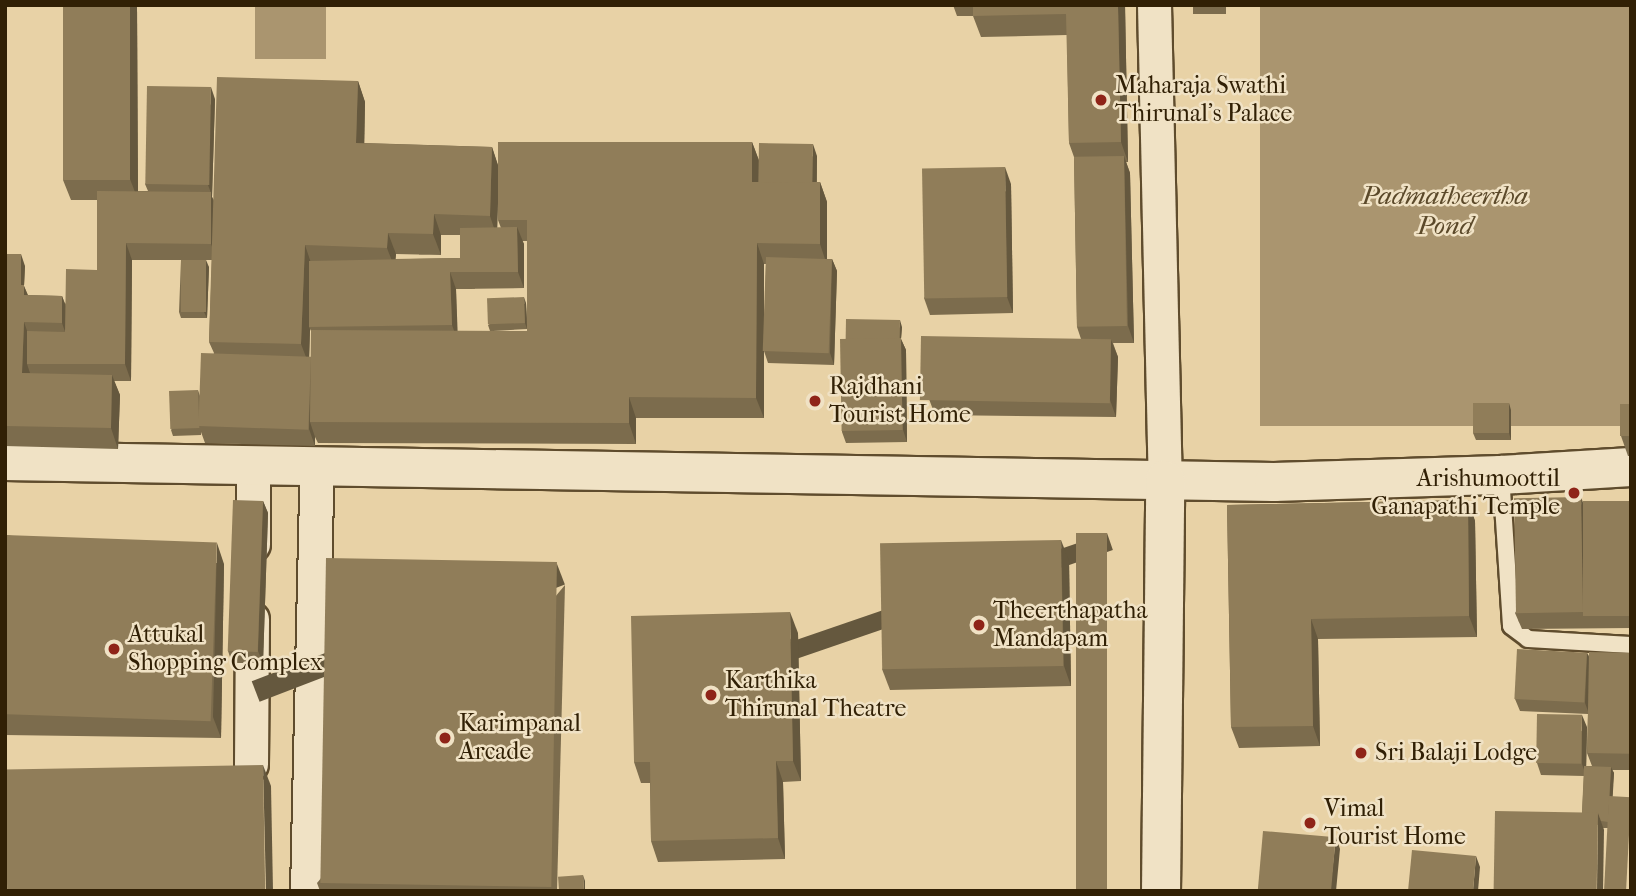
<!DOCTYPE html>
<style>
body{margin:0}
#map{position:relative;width:1636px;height:896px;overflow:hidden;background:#e8d2a6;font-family:"IM FELL French Canon",serif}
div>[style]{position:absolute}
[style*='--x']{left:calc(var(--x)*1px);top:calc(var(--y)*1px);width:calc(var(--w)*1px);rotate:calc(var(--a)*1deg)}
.water>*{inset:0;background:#aa956f;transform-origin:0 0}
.roads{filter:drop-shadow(2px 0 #5f4c2d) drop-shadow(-2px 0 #5f4c2d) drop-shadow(0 2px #5f4c2d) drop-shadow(0 -2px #5f4c2d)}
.lane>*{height:16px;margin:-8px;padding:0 8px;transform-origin:8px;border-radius:8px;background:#f0e2c5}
.street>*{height:33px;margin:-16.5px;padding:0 16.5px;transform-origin:16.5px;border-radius:16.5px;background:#f0e2c5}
.secondary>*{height:38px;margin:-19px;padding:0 19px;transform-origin:19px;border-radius:19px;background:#f0e2c5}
.wall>*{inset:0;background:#7c6c4d;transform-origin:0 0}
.shaded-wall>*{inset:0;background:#65583e;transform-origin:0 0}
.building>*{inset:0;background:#907d59;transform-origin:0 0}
.dots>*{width:19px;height:19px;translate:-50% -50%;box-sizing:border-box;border:4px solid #f0e2c5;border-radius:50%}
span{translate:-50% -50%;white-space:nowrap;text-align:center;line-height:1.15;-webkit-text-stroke:5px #f0e2c5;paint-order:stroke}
.poi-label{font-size:24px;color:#312005}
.left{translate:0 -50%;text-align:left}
.right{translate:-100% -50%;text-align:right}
.water-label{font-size:26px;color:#5b492a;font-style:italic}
.frame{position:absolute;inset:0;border:7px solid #312005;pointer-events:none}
</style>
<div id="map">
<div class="water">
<i style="left:255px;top:5px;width:71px;height:54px"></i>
<i style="left:1260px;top:5px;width:371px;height:421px"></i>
</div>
<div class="roads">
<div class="lane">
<i style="--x:1501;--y:475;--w:151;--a:86.2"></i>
<i style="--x:1511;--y:626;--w:21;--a:37"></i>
<i style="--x:1528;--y:639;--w:103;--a:3.3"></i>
</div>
<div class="street">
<i style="--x:1154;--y:5;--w:475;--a:88.7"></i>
<i style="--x:253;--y:544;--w:78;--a:-90"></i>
<i style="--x:251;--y:764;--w:145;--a:-89.6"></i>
<i style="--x:307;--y:891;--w:425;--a:-88.7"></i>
</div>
<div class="secondary">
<i style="--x:5;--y:461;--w:1269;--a:0.95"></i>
<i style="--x:1274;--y:482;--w:227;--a:-1.8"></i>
<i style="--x:1501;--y:475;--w:130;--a:-3.5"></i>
<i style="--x:1161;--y:891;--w:411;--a:-89.4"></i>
</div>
</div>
<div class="wall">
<i style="clip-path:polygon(evenodd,63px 5px,137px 5px,138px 191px,148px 191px,145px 184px,215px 99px,212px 197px,214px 200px,358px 81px,365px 102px,364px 143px,492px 147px,498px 166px,752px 142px,759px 161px,817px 156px,817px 182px,820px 182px,827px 202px,827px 259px,832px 259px,837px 271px,834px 365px,768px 363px,764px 351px,764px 418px,636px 418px,636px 444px,318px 443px,315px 437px,315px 446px,205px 443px,201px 432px,201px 435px,173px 436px,171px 430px,198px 390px,200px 396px,214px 353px,209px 342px,212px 260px,197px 260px,209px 267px,207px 318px,181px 318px,179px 312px,181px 260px,132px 260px,131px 381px,114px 381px,120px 395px,118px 449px,5px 446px,5px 254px,25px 266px,24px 286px,28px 295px,62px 296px,65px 304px,97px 270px,97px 200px,71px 200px,63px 180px,63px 5px,498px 191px,498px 220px,501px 228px,497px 228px,498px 191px,63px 5px,441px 235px,460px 235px,460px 258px,395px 259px,396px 254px,441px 255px,441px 235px,63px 5px,522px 241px,527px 241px,527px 318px,526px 303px,488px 325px,490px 331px,457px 331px,456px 289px,524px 288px,524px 244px,522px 241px,63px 5px,764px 264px,766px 264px,764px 342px,764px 264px,63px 5px,310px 329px,311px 331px,311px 357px,309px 357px,310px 329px,63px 5px,527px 329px,527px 331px,493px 331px,527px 329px)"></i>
<i style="clip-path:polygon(953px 5px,1125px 5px,1128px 162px,1126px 162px,1130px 173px,1134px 343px,1113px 343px,1118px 357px,1116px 417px,935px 415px,929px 399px,1081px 339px,1077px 327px,1074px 157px,1069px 143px,1067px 35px,981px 37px,973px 16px,957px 16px)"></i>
<i style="left:1193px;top:5px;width:33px;height:9px"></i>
<i style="clip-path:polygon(1011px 184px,1013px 313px,930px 315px,924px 298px)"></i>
<i style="clip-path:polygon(902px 327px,901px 339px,906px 350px,907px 442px,846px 443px,842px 432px,846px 340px)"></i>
<i style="clip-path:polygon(1631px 404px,1631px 456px,1628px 456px,1621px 436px)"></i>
<i style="clip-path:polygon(1511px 410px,1511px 440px,1476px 440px,1473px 433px)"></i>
<i style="clip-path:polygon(1468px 500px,1475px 521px,1477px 637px,1318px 639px,1320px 746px,1239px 748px,1231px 727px,1227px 505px)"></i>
<i style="clip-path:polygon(263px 501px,268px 513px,263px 663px,232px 663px,228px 651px)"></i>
<i style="clip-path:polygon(1631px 501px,1631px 628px,1522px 629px,1515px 613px,1583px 502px)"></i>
<i style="clip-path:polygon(5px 535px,224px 564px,221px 738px,5px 735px)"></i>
<i style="clip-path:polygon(1069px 561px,1071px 686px,890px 690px,882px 669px)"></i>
<i style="clip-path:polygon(565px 585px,557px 891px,320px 891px,317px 883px)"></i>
<i style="clip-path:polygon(798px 633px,801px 781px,783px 782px,785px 859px,658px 862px,651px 841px,650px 783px,641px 783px,634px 762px)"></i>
<i style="clip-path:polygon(1587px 653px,1589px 656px,1631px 653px,1631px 770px,1612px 770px,1614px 773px,1612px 796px,1608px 828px,1603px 828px,1604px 830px,1582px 813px,1584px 776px,1541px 775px,1537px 763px,1587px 727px,1586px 766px,1592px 766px,1587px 753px,1588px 714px,1520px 711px,1515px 699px)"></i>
</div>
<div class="shaded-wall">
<i style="clip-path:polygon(130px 5px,137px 5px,138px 200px,130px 179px)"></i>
<i style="clip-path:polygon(1118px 5px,1125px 5px,1128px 162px,1121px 142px)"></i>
<i style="clip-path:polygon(358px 81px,365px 102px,364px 164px,356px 143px)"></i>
<i style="clip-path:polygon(211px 87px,215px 99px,212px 197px,217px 209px,217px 260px,211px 244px,211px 193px,208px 185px)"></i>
<i style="clip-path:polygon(752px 142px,760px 163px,759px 202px,752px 182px)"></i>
<i style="clip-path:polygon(813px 144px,817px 156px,816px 198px,812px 186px)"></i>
<i style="clip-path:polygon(492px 147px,499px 168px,497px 237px,490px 216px)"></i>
<i style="clip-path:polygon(1124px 156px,1130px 173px,1134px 343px,1128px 326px)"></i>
<i style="clip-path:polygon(1005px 167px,1011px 184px,1013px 313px,1007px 297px)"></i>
<i style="clip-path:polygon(820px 182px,827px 202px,827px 265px,820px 244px)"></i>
<i style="clip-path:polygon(434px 214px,441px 235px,441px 255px,433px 234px)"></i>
<i style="clip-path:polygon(517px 227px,524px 244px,524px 288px,518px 272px)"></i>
<i style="clip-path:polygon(388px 233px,396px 254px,395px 269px,387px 248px)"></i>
<i style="clip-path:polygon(126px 243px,132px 260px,131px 381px,125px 364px)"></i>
<i style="clip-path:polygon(757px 243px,764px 264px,764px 418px,756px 398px)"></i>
<i style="clip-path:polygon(305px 245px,312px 266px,309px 327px,310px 329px,309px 365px,301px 344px)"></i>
<i style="clip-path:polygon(21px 254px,25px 266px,24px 286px,32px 306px,19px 289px)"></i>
<i style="clip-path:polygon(832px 259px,837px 271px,834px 365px,830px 353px)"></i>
<i style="clip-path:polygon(206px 260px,209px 267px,207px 318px,204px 312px)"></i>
<i style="clip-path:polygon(450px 272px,456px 289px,458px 342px,452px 325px)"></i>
<i style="clip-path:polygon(62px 296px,70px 317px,69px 343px,62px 323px)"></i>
<i style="clip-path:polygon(524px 297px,526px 303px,527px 329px,525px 323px)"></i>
<i style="clip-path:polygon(900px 320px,902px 327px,901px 339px,906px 350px,907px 442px,903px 430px,899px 344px)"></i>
<i style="clip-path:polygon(24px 322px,31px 342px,27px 364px,30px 373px,22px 373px)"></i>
<i style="clip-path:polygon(1111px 340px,1118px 357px,1116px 417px,1110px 400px)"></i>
<i style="clip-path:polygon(311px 357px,310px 422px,315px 437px,315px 446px,309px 429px)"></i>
<i style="clip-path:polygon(112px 375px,120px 395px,118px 449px,111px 428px)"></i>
<i style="clip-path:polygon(629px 397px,636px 418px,636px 444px,629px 423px)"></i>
<i style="clip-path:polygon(1509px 403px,1511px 410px,1511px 440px,1509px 433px)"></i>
<i style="clip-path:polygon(1581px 497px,1587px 514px,1584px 616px,1583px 612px)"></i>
<i style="clip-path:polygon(1468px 500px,1475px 521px,1477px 637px,1469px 616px)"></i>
<i style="clip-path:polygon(263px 501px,268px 513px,263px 663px,258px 651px)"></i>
<i style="left:1107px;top:533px;width:18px;height:358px;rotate:71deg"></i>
<i style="clip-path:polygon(1061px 540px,1069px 561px,1071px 686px,1064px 666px)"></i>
<i style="clip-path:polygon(217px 543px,224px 564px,221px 738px,213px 717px)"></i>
<i style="left:557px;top:564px;width:22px;height:327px;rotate:69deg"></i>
<i style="clip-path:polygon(790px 612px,798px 633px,801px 781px,793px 761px)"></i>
<i style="clip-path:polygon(1311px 619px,1318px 639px,1320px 746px,1313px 726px)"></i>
<i style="clip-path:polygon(1587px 653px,1592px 664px,1589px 714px,1585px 703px)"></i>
<i style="clip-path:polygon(1582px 715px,1587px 727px,1586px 776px,1582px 764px)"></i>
<i style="clip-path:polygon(776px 761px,783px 782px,785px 859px,778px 838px)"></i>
<i style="clip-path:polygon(263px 765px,271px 786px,273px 891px,266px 891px)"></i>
<i style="clip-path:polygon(1611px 767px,1614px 773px,1611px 828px,1608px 822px)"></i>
<i style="clip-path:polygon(1598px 813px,1604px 830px,1603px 891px,1597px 891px)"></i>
<i style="clip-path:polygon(1336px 837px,1340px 849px,1336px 891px,1330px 891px)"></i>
<i style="clip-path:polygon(1476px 856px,1480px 867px,1478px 891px,1473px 891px)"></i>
<i style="clip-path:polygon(583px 875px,585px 881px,585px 891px,584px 891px)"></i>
</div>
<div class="building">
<i style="left:63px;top:5px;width:67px;height:175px"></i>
<i style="clip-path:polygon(973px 5px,1118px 5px,1121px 142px,1069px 143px,1066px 14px,973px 16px)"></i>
<i style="clip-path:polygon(217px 77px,358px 81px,356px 143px,492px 147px,490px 216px,434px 214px,433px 234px,388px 233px,387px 248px,305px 245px,301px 344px,209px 342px)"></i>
<i style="left:147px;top:86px;width:64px;height:98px;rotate:1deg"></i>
<i style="clip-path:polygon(498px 142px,752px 142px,752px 182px,820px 182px,820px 244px,757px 243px,756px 398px,629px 397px,629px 423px,310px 422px,311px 330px,527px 331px,527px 220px,498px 220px)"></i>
<i style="left:759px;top:143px;width:54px;height:39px;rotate:1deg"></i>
<i style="left:1124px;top:156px;width:170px;height:50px;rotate:89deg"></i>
<i style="left:1005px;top:167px;width:130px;height:83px;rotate:89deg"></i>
<i style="clip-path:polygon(97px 191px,211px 192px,211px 244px,126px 243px,125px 364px,27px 364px,27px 331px,65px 332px,66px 269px,97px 270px)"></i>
<i style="clip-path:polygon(517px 227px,518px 272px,450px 272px,452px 325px,309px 327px,309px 261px,460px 258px,460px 228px)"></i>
<i style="left:5px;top:254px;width:16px;height:31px"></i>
<i style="left:766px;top:257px;width:66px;height:94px;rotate:2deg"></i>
<i style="left:181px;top:260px;width:25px;height:52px"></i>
<i style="clip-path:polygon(5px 285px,24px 285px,24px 295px,62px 296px,62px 323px,24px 322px,22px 373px,112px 375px,111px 428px,5px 426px)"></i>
<i style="left:524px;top:297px;width:26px;height:37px;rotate:88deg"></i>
<i style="left:846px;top:319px;width:54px;height:21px;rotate:1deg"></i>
<i style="left:921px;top:336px;width:190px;height:64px;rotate:1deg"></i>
<i style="left:901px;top:338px;width:92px;height:61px;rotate:89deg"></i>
<i style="left:201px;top:353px;width:110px;height:73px;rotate:2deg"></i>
<i style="left:198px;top:390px;width:38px;height:29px;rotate:88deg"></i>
<i style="left:1473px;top:403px;width:36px;height:30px"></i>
<i style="left:1631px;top:404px;width:32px;height:11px;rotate:90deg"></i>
<i style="left:1581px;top:497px;width:115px;height:67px;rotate:89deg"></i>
<i style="left:233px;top:500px;width:30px;height:151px;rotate:2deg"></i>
<i style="clip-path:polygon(1468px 500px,1469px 616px,1311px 619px,1313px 726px,1231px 727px,1227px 505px)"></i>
<i style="left:1631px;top:501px;width:115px;height:48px;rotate:90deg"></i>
<i style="left:1107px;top:533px;width:358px;height:31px;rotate:90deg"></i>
<i style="left:5px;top:535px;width:212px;height:179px;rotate:2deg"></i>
<i style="left:1061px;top:540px;width:126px;height:181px;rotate:89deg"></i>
<i style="left:326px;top:558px;width:231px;height:325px;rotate:1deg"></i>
<i style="clip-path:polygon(790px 612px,793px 761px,776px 761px,778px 838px,651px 841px,650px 762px,634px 762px,631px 616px)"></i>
<i style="left:1517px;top:649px;width:70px;height:50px;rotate:3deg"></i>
<i style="left:1589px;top:652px;width:42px;height:101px;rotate:1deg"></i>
<i style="left:1537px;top:714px;width:45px;height:49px;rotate:1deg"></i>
<i style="left:263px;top:765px;width:126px;height:258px;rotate:89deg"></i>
<i style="clip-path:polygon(1584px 766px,1611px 767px,1608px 822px,1601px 821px,1598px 813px,1582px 813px)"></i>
<i style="left:1609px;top:796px;width:22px;height:95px;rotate:3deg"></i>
<i style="left:1495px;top:811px;width:103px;height:80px;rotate:1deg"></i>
<i style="left:1263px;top:831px;width:73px;height:59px;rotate:5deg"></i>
<i style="clip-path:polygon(1412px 850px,1476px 856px,1473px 891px,1408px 891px)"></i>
<i style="left:583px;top:875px;width:16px;height:25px;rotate:86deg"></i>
</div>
<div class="dots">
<i style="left:1101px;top:100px;background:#8f2418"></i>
<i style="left:815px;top:401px;background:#8f2418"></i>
<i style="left:1574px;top:493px;background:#8f2418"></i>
<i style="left:979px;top:625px;background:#8f2418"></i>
<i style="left:114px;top:649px;background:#8f2418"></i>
<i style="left:711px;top:695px;background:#8f2418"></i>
<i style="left:445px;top:738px;background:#8f2418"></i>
<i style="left:1361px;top:753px;background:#8f2418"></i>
<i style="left:1310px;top:823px;background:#8f2418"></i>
</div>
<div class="poi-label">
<span class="left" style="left:1115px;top:100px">Maharaja Swathi<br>Thirunal's Palace</span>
<span class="left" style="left:829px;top:401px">Rajdhani<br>Tourist Home</span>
<span class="right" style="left:1560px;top:493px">Arishumoottil<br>Ganapathi Temple</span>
<span class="left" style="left:993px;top:625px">Theerthapatha<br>Mandapam</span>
<span class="left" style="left:128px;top:649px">Attukal<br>Shopping Complex</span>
<span class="left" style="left:725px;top:695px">Karthika<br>Thirunal Theatre</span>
<span class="left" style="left:459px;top:738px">Karimpanal<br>Arcade</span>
<span class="left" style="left:1375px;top:753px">Sri Balaji Lodge</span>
<span class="left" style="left:1324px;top:823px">Vimal<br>Tourist Home</span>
</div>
<div class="water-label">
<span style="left:1445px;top:211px">Padmatheertha<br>Pond</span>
</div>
<div class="frame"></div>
</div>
